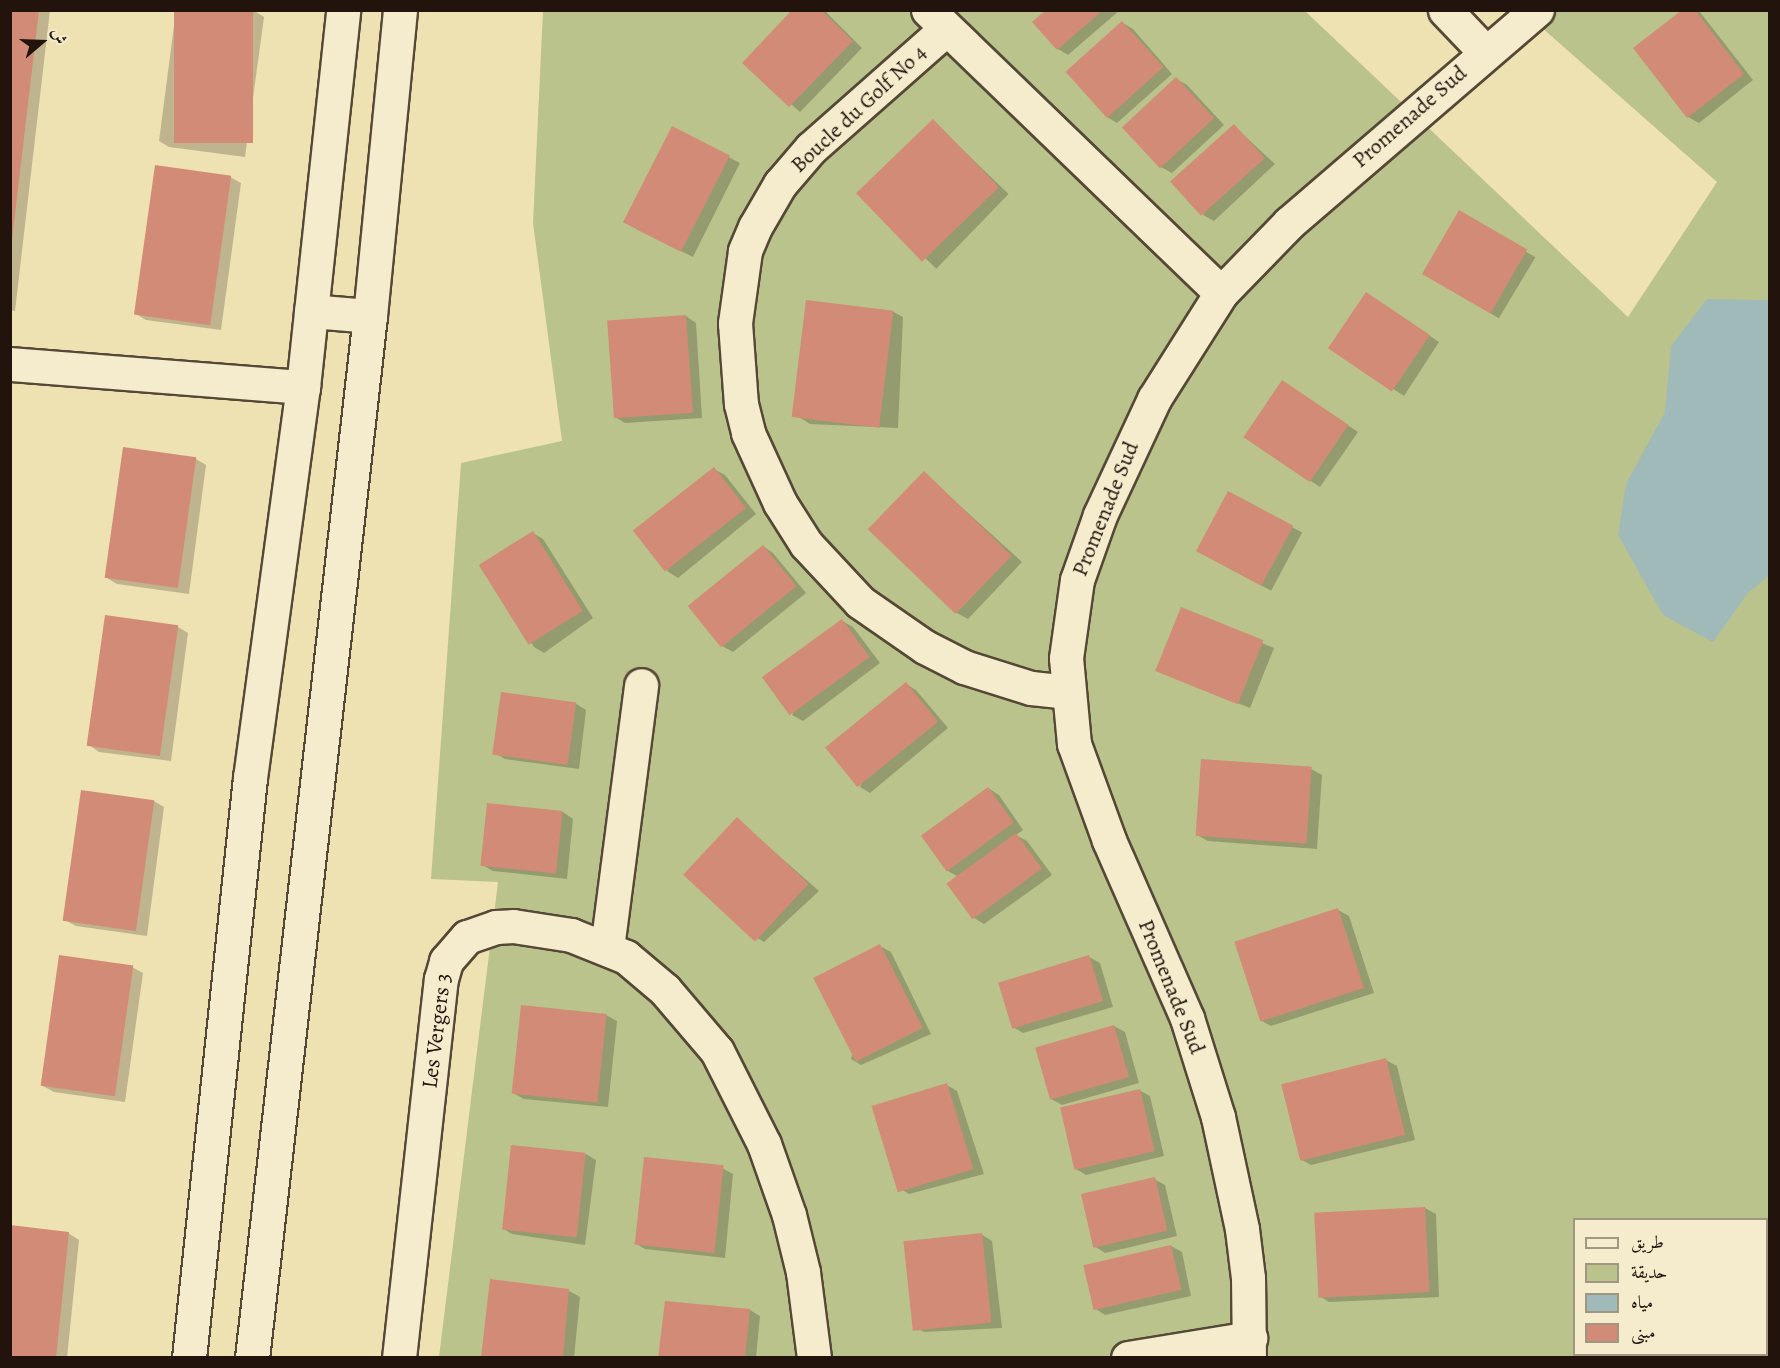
<!DOCTYPE html>
<meta charset="utf-8">
<style>
body{margin:0}
#map{position:relative;width:1780px;height:1368px;overflow:hidden;background:#efe2b2;font-family:Alegreya,Amiri,serif}
div>[style]{position:absolute}
[style*='--x']{left:calc(var(--x)*1px);top:calc(var(--y)*1px);width:calc(var(--w)*1px);rotate:calc(var(--a)*1deg)}
.green>*{inset:0;background:#bac38b}
.water>*{inset:0;background:#a0bab9}
.shadow>*{inset:0;background:#0003;transform-origin:0 0}
.building>*{inset:0;background:#d28b76;transform-origin:0 0}
.roads{filter:drop-shadow(2px 0 #554836) drop-shadow(-2px 0 #554836) drop-shadow(0 2px #554836) drop-shadow(0 -2px #554836)}
.street>*{height:33px;margin:-16.5px;padding:0 16.5px;transform-origin:16.5px;border-radius:16.5px;background:#f5eccd}
span{translate:-50% -50%;white-space:nowrap;text-align:center;line-height:1.15;-webkit-text-stroke:5px #f5eccd;paint-order:stroke}
.street-label{font-size:22px;color:#22140d}
.frame{position:absolute;inset:0;border:12px solid #22140d;pointer-events:none}
.legend{position:absolute;left:1573px;top:1218px;width:195px;height:138px;box-sizing:border-box;background:#f5eccd;border:2px solid #a19680;margin:0;padding:8px 10px;list-style:none;font-size:18px;color:#22140d}
.legend li{display:flex;align-items:center;gap:12px;height:30px}
.legend b{width:30px;border:2px solid #a19680}
.north{position:absolute;left:12px;top:12px;width:60px;height:60px;-webkit-text-stroke:4px #f5eccd;paint-order:stroke;rotate:71deg;font-size:16px;font-weight:700;line-height:24px;text-align:center;color:#22140d}
.north::after{content:'';display:block;margin:auto;width:21px;height:27px;background:#22140d;clip-path:polygon(50% 0,100% 100%,50% 72%,0 100%)}
</style>
<div id="map">
<div class="green">
<i style="clip-path:polygon(evenodd,543px 11px,1305px 11px,1628px 317px,1717px 182px,1523px 11px,1769px 11px,1769px 1357px,439px 1357px,498px 882px,431px 879px,461px 463px,562px 441px,533px 223px,543px 11px,1574px 1220px,1766px 1220px,1766px 1354px,1574px 1354px,1574px 1220px)"></i>
</div>
<div class="water">
<i style="clip-path:polygon(1707px 299px,1770px 300px,1769px 575px,1748px 593px,1713px 642px,1663px 615px,1618px 535px,1626px 484px,1665px 412px,1671px 346px)"></i>
</div>
<div class="shadow">
<i style="clip-path:polygon(10px 10px,50px 10px,15px 311px,10px 310px)"></i>
<i style="clip-path:polygon(176px 10px,253px 10px,264px 17px,245px 157px,169px 147px,159px 141px)"></i>
<i style="clip-path:polygon(794px 10px,824px 10px,862px 48px,800px 112px,744px 62px)"></i>
<i style="clip-path:polygon(1048px 10px,1120px 10px,1068px 55px,1058px 49px)"></i>
<i style="clip-path:polygon(1684px 10px,1700px 12px,1753px 80px,1699px 123px,1688px 117px)"></i>
<i style="clip-path:polygon(1123px 23px,1133px 29px,1172px 74px,1117px 123px,1107px 117px)"></i>
<i style="clip-path:polygon(1176px 79px,1187px 85px,1224px 125px,1172px 173px,1161px 167px)"></i>
<i style="left:933px;top:121px;width:105px;height:104px;rotate:44deg"></i>
<i style="clip-path:polygon(1234px 126px,1275px 164px,1214px 221px,1203px 215px)"></i>
<i style="clip-path:polygon(673px 128px,740px 163px,693px 257px,636px 229px)"></i>
<i style="clip-path:polygon(230px 177px,241px 183px,221px 330px,146px 320px,136px 314px)"></i>
<i style="left:1460px;top:212px;width:88px;height:71px;rotate:31deg"></i>
<i style="clip-path:polygon(1377px 300px,1439px 342px,1404px 396px,1331px 348px)"></i>
<i style="clip-path:polygon(892px 311px,903px 317px,898px 428px,810px 424px,799px 417px)"></i>
<i style="clip-path:polygon(686px 316px,696px 323px,702px 418px,625px 423px,615px 417px)"></i>
<i style="clip-path:polygon(1292px 388px,1358px 432px,1320px 487px,1245px 437px)"></i>
<i style="clip-path:polygon(124px 449px,196px 459px,206px 465px,189px 594px,117px 584px,107px 578px)"></i>
<i style="clip-path:polygon(714px 469px,725px 475px,756px 514px,678px 578px,667px 571px)"></i>
<i style="clip-path:polygon(924px 473px,1022px 562px,968px 619px,957px 613px)"></i>
<i style="left:1228px;top:493px;width:84px;height:66px;rotate:28deg"></i>
<i style="clip-path:polygon(533px 533px,543px 539px,593px 618px,544px 653px,534px 647px,481px 567px)"></i>
<i style="clip-path:polygon(763px 546px,773px 553px,806px 593px,733px 652px,722px 646px)"></i>
<i style="clip-path:polygon(1182px 609px,1274px 648px,1250px 708px,1169px 676px)"></i>
<i style="clip-path:polygon(106px 617px,178px 627px,188px 633px,171px 761px,99px 752px,89px 745px)"></i>
<i style="clip-path:polygon(842px 621px,853px 627px,880px 663px,803px 721px,792px 715px)"></i>
<i style="clip-path:polygon(906px 684px,916px 690px,948px 728px,870px 793px,860px 787px)"></i>
<i style="clip-path:polygon(575px 703px,586px 710px,579px 769px,505px 759px,495px 753px)"></i>
<i style="clip-path:polygon(1311px 769px,1322px 775px,1317px 849px,1208px 841px,1197px 835px)"></i>
<i style="clip-path:polygon(988px 788px,999px 795px,1023px 830px,1016px 835px,1027px 841px,1052px 875px,984px 924px,974px 918px,959px 877px,946px 870px)"></i>
<i style="clip-path:polygon(154px 801px,164px 807px,147px 936px,76px 926px,65px 920px)"></i>
<i style="clip-path:polygon(563px 812px,573px 819px,567px 879px,493px 871px,482px 865px)"></i>
<i style="clip-path:polygon(737px 819px,819px 891px,764px 942px,754px 936px)"></i>
<i style="clip-path:polygon(1338px 910px,1349px 916px,1374px 993px,1271px 1026px,1260px 1020px)"></i>
<i style="clip-path:polygon(880px 946px,891px 952px,931px 1034px,861px 1065px,851px 1059px)"></i>
<i style="clip-path:polygon(1089px 957px,1100px 963px,1113px 1007px,1023px 1033px,1013px 1027px)"></i>
<i style="clip-path:polygon(132px 967px,143px 973px,125px 1102px,54px 1092px,43px 1086px)"></i>
<i style="clip-path:polygon(606px 1015px,617px 1021px,608px 1107px,524px 1099px,513px 1093px)"></i>
<i style="clip-path:polygon(1114px 1026px,1125px 1032px,1139px 1083px,1062px 1105px,1051px 1099px)"></i>
<i style="clip-path:polygon(1386px 1060px,1397px 1066px,1415px 1140px,1311px 1165px,1300px 1159px)"></i>
<i style="clip-path:polygon(947px 1085px,957px 1091px,984px 1174px,909px 1194px,899px 1188px)"></i>
<i style="clip-path:polygon(1139px 1090px,1150px 1096px,1164px 1156px,1086px 1175px,1076px 1169px)"></i>
<i style="clip-path:polygon(586px 1154px,596px 1160px,585px 1245px,512px 1234px,502px 1228px)"></i>
<i style="clip-path:polygon(722px 1168px,733px 1174px,725px 1258px,645px 1249px,634px 1243px)"></i>
<i style="clip-path:polygon(1154px 1179px,1165px 1185px,1177px 1236px,1105px 1253px,1094px 1246px)"></i>
<i style="clip-path:polygon(1425px 1208px,1436px 1214px,1439px 1297px,1329px 1302px,1318px 1295px)"></i>
<i style="clip-path:polygon(68px 1233px,79px 1240px,67px 1358px,10px 1358px)"></i>
<i style="clip-path:polygon(981px 1234px,992px 1241px,1002px 1328px,924px 1332px,913px 1326px)"></i>
<i style="clip-path:polygon(1171px 1246px,1182px 1252px,1191px 1296px,1105px 1315px,1094px 1308px)"></i>
<i style="clip-path:polygon(491px 1281px,569px 1291px,580px 1297px,574px 1358px,483px 1358px)"></i>
<i style="clip-path:polygon(750px 1310px,760px 1316px,756px 1358px,660px 1358px)"></i>
</div>
<div class="building">
<i style="clip-path:polygon(10px 10px,39px 10px,12px 240px,10px 240px)"></i>
<i style="left:174px;top:10px;width:79px;height:133px"></i>
<i style="clip-path:polygon(792px 10px,821px 10px,853px 41px,789px 107px,742px 63px)"></i>
<i style="clip-path:polygon(1046px 10px,1103px 10px,1057px 50px,1032px 22px)"></i>
<i style="clip-path:polygon(1682px 10px,1695px 10px,1744px 74px,1687px 118px,1633px 48px)"></i>
<i style="left:1122px;top:21px;width:62px;height:76px;rotate:48deg"></i>
<i style="left:1176px;top:77px;width:56px;height:74px;rotate:47deg"></i>
<i style="left:933px;top:119px;width:95px;height:107px;rotate:46deg"></i>
<i style="left:1234px;top:124px;width:46px;height:86px;rotate:48deg"></i>
<i style="left:672px;top:126px;width:65px;height:108px;rotate:27deg"></i>
<i style="left:155px;top:165px;width:77px;height:151px;rotate:8deg"></i>
<i style="left:1459px;top:210px;width:79px;height:74px;rotate:30deg"></i>
<i style="left:1366px;top:292px;width:77px;height:68px;rotate:34deg"></i>
<i style="left:806px;top:300px;width:88px;height:118px;rotate:7deg"></i>
<i style="left:686px;top:315px;width:98px;height:79px;rotate:86deg"></i>
<i style="left:1282px;top:380px;width:80px;height:69px;rotate:34deg"></i>
<i style="left:123px;top:447px;width:74px;height:132px;rotate:8deg"></i>
<i style="left:714px;top:467px;width:52px;height:103px;rotate:52deg"></i>
<i style="left:924px;top:471px;width:122px;height:81px;rotate:44deg"></i>
<i style="left:1228px;top:491px;width:74px;height:68px;rotate:28deg"></i>
<i style="left:533px;top:531px;width:94px;height:64px;rotate:58deg"></i>
<i style="left:763px;top:545px;width:53px;height:97px;rotate:51deg"></i>
<i style="left:1181px;top:607px;width:89px;height:69px;rotate:22deg"></i>
<i style="left:105px;top:615px;width:74px;height:132px;rotate:8deg"></i>
<i style="left:842px;top:619px;width:47px;height:99px;rotate:54deg"></i>
<i style="left:906px;top:682px;width:51px;height:104px;rotate:51deg"></i>
<i style="left:501px;top:692px;width:76px;height:63px;rotate:8deg"></i>
<i style="left:1201px;top:759px;width:111px;height:77px;rotate:4deg"></i>
<i style="left:988px;top:787px;width:44px;height:83px;rotate:54deg"></i>
<i style="left:81px;top:790px;width:74px;height:132px;rotate:8deg"></i>
<i style="left:487px;top:803px;width:76px;height:63px;rotate:6deg"></i>
<i style="left:737px;top:817px;width:98px;height:79px;rotate:43deg"></i>
<i style="left:1016px;top:833px;width:44px;height:86px;rotate:54deg"></i>
<i style="left:1338px;top:908px;width:84px;height:109px;rotate:72deg"></i>
<i style="left:880px;top:944px;width:94px;height:75px;rotate:63deg"></i>
<i style="left:59px;top:955px;width:75px;height:132px;rotate:8deg"></i>
<i style="left:1089px;top:955px;width:48px;height:95px;rotate:73deg"></i>
<i style="left:521px;top:1005px;width:86px;height:89px;rotate:6deg"></i>
<i style="left:1114px;top:1025px;width:54px;height:82px;rotate:74deg"></i>
<i style="left:1386px;top:1058px;width:79px;height:108px;rotate:76deg"></i>
<i style="left:947px;top:1083px;width:90px;height:79px;rotate:73deg"></i>
<i style="left:1140px;top:1089px;width:64px;height:82px;rotate:77deg"></i>
<i style="left:511px;top:1145px;width:75px;height:85px;rotate:6deg"></i>
<i style="left:644px;top:1157px;width:80px;height:88px;rotate:6deg"></i>
<i style="left:1155px;top:1177px;width:55px;height:76px;rotate:77deg"></i>
<i style="left:1425px;top:1207px;width:85px;height:111px;rotate:87deg"></i>
<i style="clip-path:polygon(10px 1225px,69px 1232px,56px 1358px,10px 1358px)"></i>
<i style="left:982px;top:1233px;width:90px;height:79px;rotate:84deg"></i>
<i style="left:1171px;top:1245px;width:46px;height:90px;rotate:77deg"></i>
<i style="clip-path:polygon(490px 1279px,569px 1289px,563px 1358px,481px 1358px)"></i>
<i style="clip-path:polygon(665px 1301px,750px 1309px,745px 1358px,658px 1358px)"></i>
</div>
<div class="roads">
<div class="street">
<i style="--x:928;--y:10;--w:407;--a:44"></i>
<i style="--x:1445;--y:10;--w:59;--a:46.4"></i>
<i style="--x:946;--y:29;--w:180;--a:138.6"></i>
<i style="--x:811;--y:148;--w:48;--a:130.7"></i>
<i style="--x:780;--y:184;--w:50;--a:120.2"></i>
<i style="--x:755;--y:227;--w:26;--a:113"></i>
<i style="--x:745;--y:251;--w:73;--a:97.9"></i>
<i style="--x:735;--y:323;--w:81;--a:85.8"></i>
<i style="--x:741;--y:404;--w:30;--a:76"></i>
<i style="--x:748;--y:433;--w:77;--a:65.4"></i>
<i style="--x:780;--y:503;--w:49;--a:57.6"></i>
<i style="--x:806;--y:544;--w:79;--a:47"></i>
<i style="--x:860;--y:602;--w:79;--a:34.7"></i>
<i style="--x:925;--y:647;--w:44;--a:27.1"></i>
<i style="--x:964;--y:667;--w:70;--a:17.4"></i>
<i style="--x:1031;--y:688;--w:36;--a:6"></i>
<i style="--x:311;--y:311;--w:59;--a:4.8"></i>
<i style="--x:10;--y:364;--w:294;--a:4.5"></i>
<i style="--x:607;--y:948;--w:265;--a:-82.6"></i>
<i style="--x:189;--y:1358;--w:583;--a:-84"></i>
<i style="--x:250;--y:778;--w:395;--a:-82.3"></i>
<i style="--x:303;--y:387;--w:379;--a:-83.9"></i>
<i style="--x:252;--y:1358;--w:1049;--a:-83.54"></i>
<i style="--x:370;--y:316;--w:307;--a:-84.4"></i>
<i style="--x:399;--y:1358;--w:381;--a:-83.7"></i>
<i style="--x:441;--y:979;--w:19;--a:-74"></i>
<i style="--x:446;--y:961;--w:32;--a:-49"></i>
<i style="--x:467;--y:937;--w:31;--a:-19"></i>
<i style="--x:496;--y:927;--w:17;--a:-3"></i>
<i style="--x:513;--y:926;--w:59;--a:8.8"></i>
<i style="--x:571;--y:935;--w:59;--a:21.8"></i>
<i style="--x:626;--y:957;--w:51;--a:40.2"></i>
<i style="--x:665;--y:990;--w:80;--a:49.6"></i>
<i style="--x:717;--y:1051;--w:104;--a:63.2"></i>
<i style="--x:764;--y:1144;--w:75;--a:70.6"></i>
<i style="--x:789;--y:1215;--w:59;--a:76.2"></i>
<i style="--x:803;--y:1272;--w:87;--a:82.7"></i>
<i style="--x:1128;--y:1358;--w:124;--a:-9.3"></i>
<i style="--x:1249;--y:1358;--w:80;--a:-90.7"></i>
<i style="--x:1248;--y:1278;--w:49;--a:-97"></i>
<i style="--x:1242;--y:1229;--w:115;--a:-102.1"></i>
<i style="--x:1218;--y:1117;--w:104;--a:-107.4"></i>
<i style="--x:1187;--y:1018;--w:194;--a:-113.7"></i>
<i style="--x:1109;--y:840;--w:102;--a:-110"></i>
<i style="--x:1074;--y:744;--w:86;--a:-95.3"></i>
<i style="--x:1066;--y:658;--w:79;--a:-82"></i>
<i style="--x:1077;--y:580;--w:69;--a:-70.5"></i>
<i style="--x:1100;--y:515;--w:128;--a:-65"></i>
<i style="--x:1154;--y:399;--w:125;--a:-57.7"></i>
<i style="--x:1221;--y:293;--w:98;--a:-45.8"></i>
<i style="--x:1289;--y:223;--w:327;--a:-40.7"></i>
</div>
</div>
<div class="street-label">
<span style="left:859px;top:109px;rotate:-43deg">Boucle du Golf No 4</span>
<span style="left:1410px;top:117px;rotate:-41deg">Promenade Sud</span>
<span style="left:1106px;top:509px;rotate:-68deg">Promenade Sud</span>
<span style="left:1171px;top:987px;rotate:68deg">Promenade Sud</span>
<span style="left:437px;top:1031px;rotate:-83deg">Les Vergers 3</span>
</div>
<div class="frame"></div>
<ul class="legend">
<li><b style="height:8px;background:#f5eccd"></b>طريق</li>
<li><b style="height:16px;background:#bac38b"></b>حديقة</li>
<li><b style="height:16px;background:#a0bab9"></b>مياه</li>
<li><b style="height:16px;background:#d28b76"></b>مبنى</li>
</ul>
<div class="north">ش</div>
</div>
